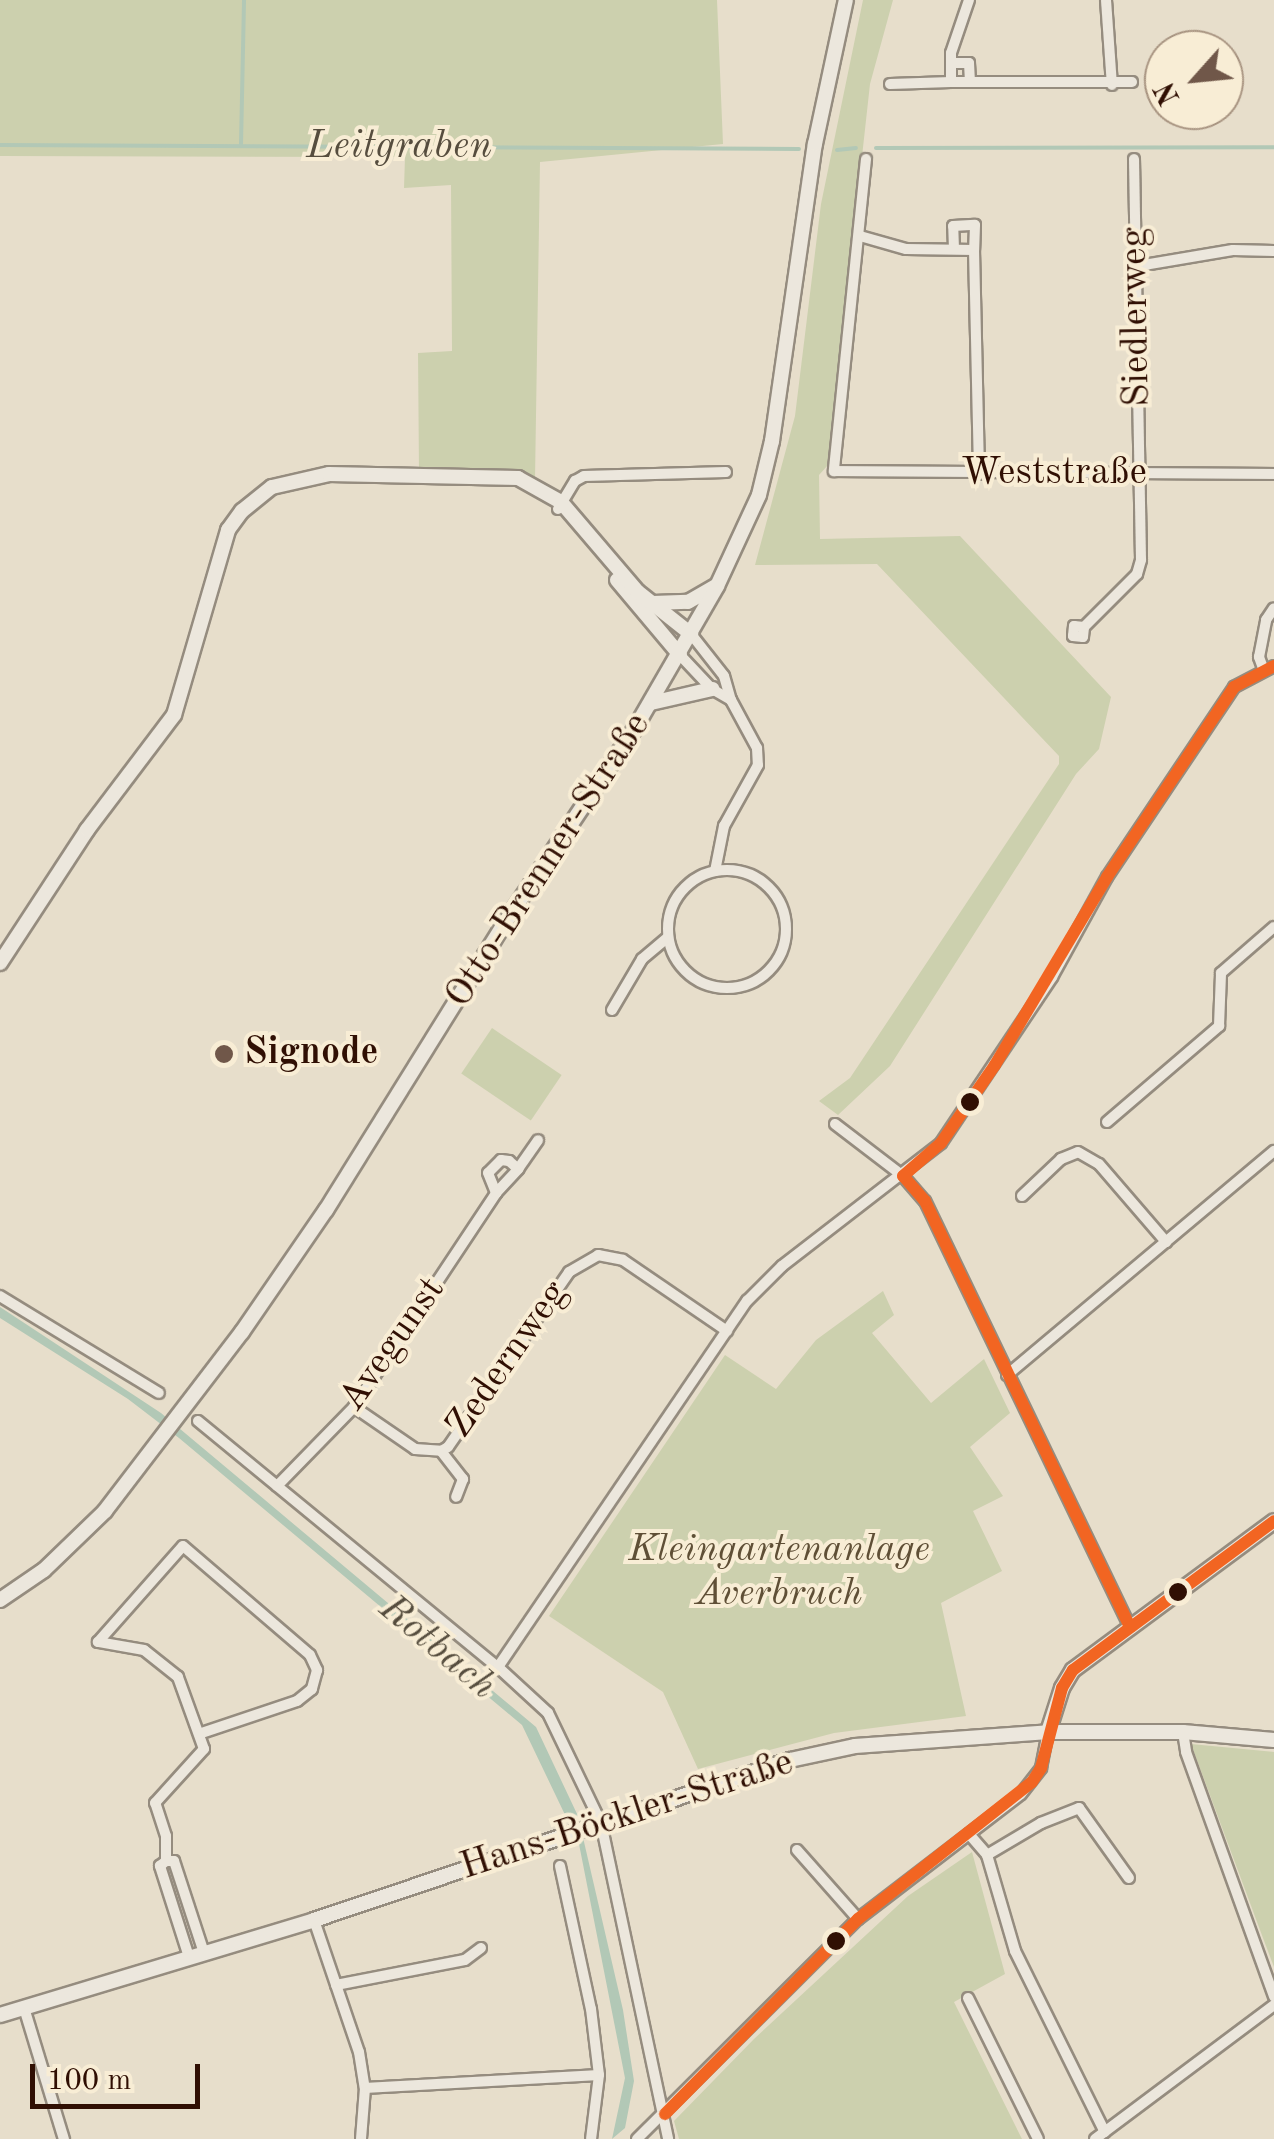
<!DOCTYPE html>
<meta charset="utf-8">
<style>
body{margin:0}
#map{position:relative;width:1274px;height:2139px;overflow:hidden;background:#e7decb;font-family:"Old Standard TT",serif}
div>[style]{position:absolute}
[style*='--x']{left:calc(var(--x)*1px);top:calc(var(--y)*1px);width:calc(var(--w)*1px);rotate:calc(var(--a)*1deg)}
.green>*{inset:0;background:#ccd0ae;transform-origin:0 0}
.water>*{inset:0;background:#b2c8b6}
.stream>*{height:4px;margin:-2px;padding:0 2px;transform-origin:2px;border-radius:2px;background:#b2c8b6}
.roads{filter:drop-shadow(2px 0 #958c7f) drop-shadow(-2px 0 #958c7f) drop-shadow(0 2px #958c7f) drop-shadow(0 -2px #958c7f)}
.street>*{height:10px;margin:-5px;padding:0 5px;transform-origin:5px;border-radius:5px;background:#ece7dd}
.street>.ring{margin:-5px;padding:0;box-sizing:content-box;background:none;border:10px solid #ece7dd;border-radius:50%}
.secondary>*{height:14px;margin:-7px;padding:0 7px;transform-origin:7px;border-radius:7px;background:#ece7dd}
.bus-1>*{height:12px;margin:-6px;padding:0 6px;transform-origin:6px;border-radius:6px;background:#f26522}
.dots>*{width:28px;height:28px;translate:-50% -50%;box-sizing:border-box;border:5px solid #f8edd5;border-radius:50%}
span{translate:-50% -50%;white-space:nowrap;text-align:center;line-height:1.15;-webkit-text-stroke:8px #f8edd5;paint-order:stroke}
.street-label{font-size:38px;color:#300f03}
.poi-label{font-size:38px;color:#300f03;font-weight:700}
.left{translate:0 -50%;text-align:left}
.park-label{font-size:38px;color:#5f4f36;font-style:italic}
.water-label{font-size:40px;color:#564d3e;font-style:italic}
.north{position:absolute;left:1144px;top:30px;width:100px;height:100px;box-sizing:border-box;background:#f8edd5;border:2px solid #a89481;border-radius:50%;rotate:243deg;font-size:28px;font-weight:700;line-height:40px;text-align:center;color:#300f03}
.north::after{content:'';display:block;margin:auto;width:35px;height:45px;background:#705749;clip-path:polygon(50% 0,100% 100%,50% 72%,0 100%)}
.scale{position:absolute;left:30px;top:2064px;width:170px;height:45px;box-sizing:border-box;border:5px solid #300f03;border-top:0;padding-left:12px;font-size:30px;line-height:35px;white-space:nowrap;color:#300f03;-webkit-text-stroke:8px #f8edd5;paint-order:stroke}
</style>
<div id="map">
<div class="green">
<i style="clip-path:polygon(0 0,717px 0,723px 144px,540px 162px,535px 480px,419px 472px,418px 353px,452px 351px,451px 185px,404px 188px,405px 157px,0 156px)"></i>
<i style="clip-path:polygon(863px 0,893px 0,870px 84px,828px 465px,819px 475px,820px 539px,960px 536px,1111px 697px,1099px 749px,1076px 774px,890px 1066px,838px 1115px,819px 1101px,850px 1078px,1059px 764px,1059px 756px,877px 564px,755px 565px,795px 416px,821px 204px)"></i>
<i style="left:492px;top:1028px;width:84px;height:55px;rotate:34deg"></i>
<i style="clip-path:polygon(883px 1291px,894px 1315px,872px 1333px,931px 1403px,984px 1359px,1010px 1413px,970px 1447px,1003px 1496px,973px 1511px,1002px 1571px,941px 1603px,966px 1716px,834px 1733px,698px 1769px,663px 1692px,549px 1616px,725px 1355px,776px 1389px,816px 1340px)"></i>
<i style="clip-path:polygon(1191px 1744px,1274px 1752px,1274px 1967px,1263px 1938px)"></i>
<i style="clip-path:polygon(972px 1852px,1005px 1974px,954px 2002px,1022px 2139px,679px 2139px,674px 2121px,754px 2039px,908px 1896px)"></i>
</div>
<div class="water">
<i style="clip-path:polygon(0 1307px,161px 1413px,536px 1727px,578px 1816px,623px 2010px,634px 2081px,625px 2128px,612px 2139px,625px 2078px,579px 1844px,522px 1725px,179px 1438px,128px 1399px,0 1318px)"></i>
</div>
<div class="stream">
<i style="--x:0;--y:145;--w:799;--a:0.29"></i>
<i style="--x:241;--y:145;--w:145;--a:-88.8"></i>
<i style="--x:876;--y:148;--w:398;--a:-0.1"></i>
<i style="--x:837;--y:150;--w:19;--a:-6"></i>
</div>
<div class="roads">
<div class="street">
<i style="--x:969;--y:0;--w:56;--a:108.8"></i>
<i style="--x:951;--y:53;--w:29;--a:90"></i>
<i style="--x:951;--y:82;--w:181;--a:0"></i>
<i style="--x:1106;--y:0;--w:85;--a:86"></i>
<i style="--x:951;--y:63;--w:18;--a:0"></i>
<i style="--x:969;--y:63;--w:19;--a:87"></i>
<i style="--x:890;--y:84;--w:61;--a:-1.9"></i>
<i style="--x:866;--y:159;--w:314;--a:95.9"></i>
<i style="--x:834;--y:471;--w:440;--a:0.4"></i>
<i style="--x:860;--y:236;--w:48;--a:15.8"></i>
<i style="--x:906;--y:249;--w:68;--a:0.8"></i>
<i style="--x:974;--y:250;--w:224;--a:88.7"></i>
<i style="--x:954;--y:249;--w:23;--a:-92"></i>
<i style="--x:953;--y:226;--w:22;--a:-3"></i>
<i style="--x:975;--y:225;--w:25;--a:92"></i>
<i style="--x:1138;--y:266;--w:96;--a:-9.6"></i>
<i style="--x:1233;--y:250;--w:41;--a:1.4"></i>
<i style="--x:558;--y:509;--w:33;--a:-59"></i>
<i style="--x:575;--y:481;--w:10;--a:-29"></i>
<i style="--x:584;--y:476;--w:142;--a:-1.6"></i>
<i style="--x:1084;--y:627;--w:10;--a:-174"></i>
<i style="--x:1074;--y:626;--w:10;--a:96"></i>
<i style="--x:1073;--y:636;--w:10;--a:6"></i>
<i style="--x:1083;--y:637;--w:10;--a:-84"></i>
<i style="--x:1084;--y:627;--w:75;--a:-45"></i>
<i style="--x:1137;--y:574;--w:15;--a:-74"></i>
<i style="--x:1141;--y:560;--w:401;--a:-91"></i>
<i style="--x:691;--y:634;--w:53;--a:51.8"></i>
<i style="--x:724;--y:676;--w:25;--a:74"></i>
<i style="--x:731;--y:700;--w:55;--a:61.6"></i>
<i style="--x:757;--y:748;--w:17;--a:87"></i>
<i style="--x:758;--y:765;--w:70;--a:119.1"></i>
<i style="--x:724;--y:826;--w:46;--a:101.3"></i>
<i style="--x:680;--y:655;--w:47;--a:46.7"></i>
<i style="--x:712;--y:689;--w:22;--a:30"></i>
<i style="--x:1263;--y:668;--w:12;--a:-110"></i>
<i style="--x:1259;--y:657;--w:38;--a:-79"></i>
<i style="--x:1266;--y:620;--w:14;--a:-56"></i>
<i class="ring" style="left:668px;top:870px;width:108px;height:108px"></i>
<i style="--x:612;--y:1010;--w:59;--a:-59.5"></i>
<i style="--x:642;--y:959;--w:34;--a:-40"></i>
<i style="--x:1107;--y:1122;--w:148;--a:-40.6"></i>
<i style="--x:1219;--y:1026;--w:53;--a:-87.8"></i>
<i style="--x:1221;--y:973;--w:70;--a:-41"></i>
<i style="--x:835;--y:1124;--w:86;--a:37.4"></i>
<i style="--x:903;--y:1176;--w:33;--a:49"></i>
<i style="--x:925;--y:1201;--w:473;--a:64.3"></i>
<i style="--x:518;--y:1169;--w:35;--a:-55"></i>
<i style="--x:1022;--y:1196;--w:54;--a:-43.5"></i>
<i style="--x:1061;--y:1159;--w:18;--a:-22"></i>
<i style="--x:1078;--y:1152;--w:24;--a:30"></i>
<i style="--x:1099;--y:1164;--w:103;--a:49.3"></i>
<i style="--x:0;--y:1296;--w:186;--a:31.4"></i>
<i style="--x:1007;--y:1375;--w:349;--a:-40"></i>
<i style="--x:354;--y:1407;--w:74;--a:34.5"></i>
<i style="--x:415;--y:1449;--w:26;--a:4"></i>
<i style="--x:441;--y:1451;--w:8;--a:-30"></i>
<i style="--x:448;--y:1447;--w:213;--a:-55.3"></i>
<i style="--x:569;--y:1272;--w:34;--a:-30"></i>
<i style="--x:598;--y:1255;--w:25;--a:11"></i>
<i style="--x:623;--y:1260;--w:126;--a:34.3"></i>
<i style="--x:198;--y:1421;--w:388;--a:39.4"></i>
<i style="--x:498;--y:1667;--w:68;--a:42.6"></i>
<i style="--x:548;--y:1713;--w:122;--a:64.3"></i>
<i style="--x:601;--y:1823;--w:323;--a:78"></i>
<i style="--x:441;--y:1451;--w:36;--a:52"></i>
<i style="--x:463;--y:1479;--w:19;--a:111"></i>
<i style="--x:277;--y:1486;--w:110;--a:-45.7"></i>
<i style="--x:354;--y:1407;--w:257;--a:-56.4"></i>
<i style="--x:496;--y:1193;--w:33;--a:-47"></i>
<i style="--x:518;--y:1169;--w:12;--a:-138"></i>
<i style="--x:509;--y:1161;--w:8;--a:-173"></i>
<i style="--x:501;--y:1160;--w:18;--a:135"></i>
<i style="--x:488;--y:1173;--w:22;--a:68"></i>
<i style="--x:498;--y:1667;--w:443;--a:-55.8"></i>
<i style="--x:747;--y:1301;--w:49;--a:-45"></i>
<i style="--x:782;--y:1266;--w:201;--a:-37.7"></i>
<i style="--x:941;--y:1143;--w:200;--a:-56.2"></i>
<i style="--x:1052;--y:977;--w:114;--a:-61.2"></i>
<i style="--x:1107;--y:877;--w:229;--a:-56.2"></i>
<i style="--x:1234;--y:687;--w:45;--a:-27.7"></i>
<i style="--x:1183;--y:1732;--w:20;--a:81"></i>
<i style="--x:1186;--y:1752;--w:260;--a:70.2"></i>
<i style="--x:969;--y:1834;--w:28;--a:49"></i>
<i style="--x:987;--y:1855;--w:100;--a:73.7"></i>
<i style="--x:1015;--y:1951;--w:202;--a:63.6"></i>
<i style="--x:797;--y:1850;--w:92;--a:48.5"></i>
<i style="--x:987;--y:1855;--w:63;--a:-30.7"></i>
<i style="--x:1041;--y:1823;--w:41;--a:-21.5"></i>
<i style="--x:1079;--y:1808;--w:86;--a:54.5"></i>
<i style="--x:166;--y:1861;--w:25;--a:-90"></i>
<i style="--x:166;--y:1836;--w:35;--a:-108"></i>
<i style="--x:155;--y:1803;--w:73;--a:-47.8"></i>
<i style="--x:204;--y:1749;--w:77;--a:-109.9"></i>
<i style="--x:178;--y:1677;--w:43;--a:-141.5"></i>
<i style="--x:144;--y:1650;--w:47;--a:-170.1"></i>
<i style="--x:98;--y:1642;--w:128;--a:-48.5"></i>
<i style="--x:183;--y:1546;--w:167;--a:40.6"></i>
<i style="--x:310;--y:1655;--w:17;--a:65"></i>
<i style="--x:317;--y:1670;--w:20;--a:105"></i>
<i style="--x:312;--y:1689;--w:19;--a:141"></i>
<i style="--x:297;--y:1701;--w:103;--a:161.4"></i>
<i style="--x:560;--y:1866;--w:146;--a:77.8"></i>
<i style="--x:591;--y:2009;--w:66;--a:83.1"></i>
<i style="--x:599;--y:2075;--w:64;--a:97.1"></i>
<i style="--x:314;--y:1920;--w:139;--a:71.2"></i>
<i style="--x:359;--y:2052;--w:36;--a:81"></i>
<i style="--x:365;--y:2088;--w:51;--a:94.5"></i>
<i style="--x:189;--y:1957;--w:96;--a:-107.7"></i>
<i style="--x:160;--y:1866;--w:8;--a:-40"></i>
<i style="--x:166;--y:1861;--w:8;--a:0"></i>
<i style="--x:174;--y:1861;--w:97;--a:71.9"></i>
<i style="--x:336;--y:1985;--w:131;--a:-11"></i>
<i style="--x:465;--y:1960;--w:20;--a:-37"></i>
<i style="--x:968;--y:1998;--w:157;--a:63.6"></i>
<i style="--x:25;--y:2011;--w:134;--a:73.1"></i>
<i style="--x:365;--y:2088;--w:234;--a:-3.2"></i>
<i style="--x:637;--y:2139;--w:312;--a:-44.9"></i>
<i style="--x:858;--y:1919;--w:205;--a:-37.5"></i>
<i style="--x:1021;--y:1794;--w:33;--a:-52"></i>
<i style="--x:1041;--y:1768;--w:37;--a:-79"></i>
<i style="--x:1095;--y:2139;--w:224;--a:-36.8"></i>
</div>
<div class="secondary">
<i style="--x:617;--y:580;--w:98;--a:50"></i>
<i style="--x:653;--y:603;--w:35;--a:-2"></i>
<i style="--x:688;--y:602;--w:32;--a:-30"></i>
<i style="--x:651;--y:703;--w:63;--a:-12.9"></i>
<i style="--x:0;--y:963;--w:159;--a:-56.8"></i>
<i style="--x:87;--y:830;--w:144;--a:-52.9"></i>
<i style="--x:174;--y:715;--w:193;--a:-73.7"></i>
<i style="--x:228;--y:530;--w:24;--a:-54"></i>
<i style="--x:242;--y:511;--w:38;--a:-39"></i>
<i style="--x:272;--y:487;--w:58;--a:-12.8"></i>
<i style="--x:329;--y:474;--w:189;--a:1.2"></i>
<i style="--x:518;--y:478;--w:49;--a:29.2"></i>
<i style="--x:561;--y:502;--w:118;--a:49.5"></i>
<i style="--x:638;--y:592;--w:68;--a:38.4"></i>
<i style="--x:0;--y:1600;--w:53;--a:-34.3"></i>
<i style="--x:44;--y:1570;--w:85;--a:-44"></i>
<i style="--x:105;--y:1511;--w:225;--a:-52.6"></i>
<i style="--x:242;--y:1332;--w:148;--a:-55.5"></i>
<i style="--x:326;--y:1210;--w:333;--a:-58.1"></i>
<i style="--x:502;--y:927;--w:237;--a:-56.2"></i>
<i style="--x:634;--y:730;--w:166;--a:-60"></i>
<i style="--x:717;--y:586;--w:100;--a:-65.2"></i>
<i style="--x:759;--y:495;--w:56;--a:-76.5"></i>
<i style="--x:772;--y:441;--w:300;--a:-81.8"></i>
<i style="--x:815;--y:144;--w:147;--a:-77.9"></i>
<i style="--x:1048;--y:1732;--w:46;--a:-72.3"></i>
<i style="--x:1062;--y:1688;--w:21;--a:-59"></i>
<i style="--x:1073;--y:1670;--w:250;--a:-36.5"></i>
<i style="--x:0;--y:2015;--w:328;--a:-16.8"></i>
<i style="--x:314;--y:1920;--w:502;--a:-18.58"></i>
<i style="--x:790;--y:1760;--w:66;--a:-12.2"></i>
<i style="--x:855;--y:1746;--w:194;--a:-4.1"></i>
<i style="--x:1048;--y:1732;--w:135;--a:0"></i>
<i style="--x:1183;--y:1732;--w:91;--a:5"></i>
</div>
</div>
<div class="bus-1">
<i style="--x:1130;--y:1627;--w:473;--a:-115.7"></i>
<i style="--x:925;--y:1201;--w:33;--a:-131"></i>
<i style="--x:903;--y:1176;--w:50;--a:-41"></i>
<i style="--x:941;--y:1143;--w:95;--a:-55.3"></i>
<i style="--x:995;--y:1065;--w:219;--a:-59.2"></i>
<i style="--x:1107;--y:877;--w:229;--a:-56.2"></i>
<i style="--x:1234;--y:687;--w:45;--a:-27.7"></i>
<i style="--x:665;--y:2114;--w:274;--a:-45.3"></i>
<i style="--x:858;--y:1919;--w:221;--a:-38.2"></i>
<i style="--x:1032;--y:1782;--w:17;--a:-57"></i>
<i style="--x:1041;--y:1768;--w:83;--a:-75.3"></i>
<i style="--x:1062;--y:1688;--w:21;--a:-59"></i>
<i style="--x:1073;--y:1670;--w:250;--a:-36.5"></i>
</div>
<div class="dots">
<i style="left:224px;top:1054px;background:#705749"></i>
<i style="left:970px;top:1102px;background:#300f03"></i>
<i style="left:1178px;top:1592px;background:#300f03"></i>
<i style="left:836px;top:1941px;background:#300f03"></i>
</div>
<div class="street-label">
<span style="left:1137px;top:317px;rotate:-91deg">Siedlerweg</span>
<span style="left:1054px;top:474px">Weststraße</span>
<span style="left:549px;top:861px;rotate:-57deg">Otto-Brenner-Straße</span>
<span style="left:393px;top:1345px;rotate:-55deg">Avegunst</span>
<span style="left:508px;top:1360px;rotate:-55deg">Zedernweg</span>
<span style="left:627px;top:1816px;rotate:-18deg">Hans-Böckler-Straße</span>
</div>
<div class="poi-label">
<span class="left" style="left:244px;top:1054px">Signode</span>
</div>
<div class="park-label">
<span style="left:779px;top:1573px">Kleingartenanlage<br>Averbruch</span>
</div>
<div class="water-label">
<span style="left:399px;top:147px">Leitgraben</span>
<span style="left:437px;top:1648px;rotate:40deg">Rotbach</span>
</div>
<div class="north">N</div>
<div class="scale">100 m</div>
</div>
